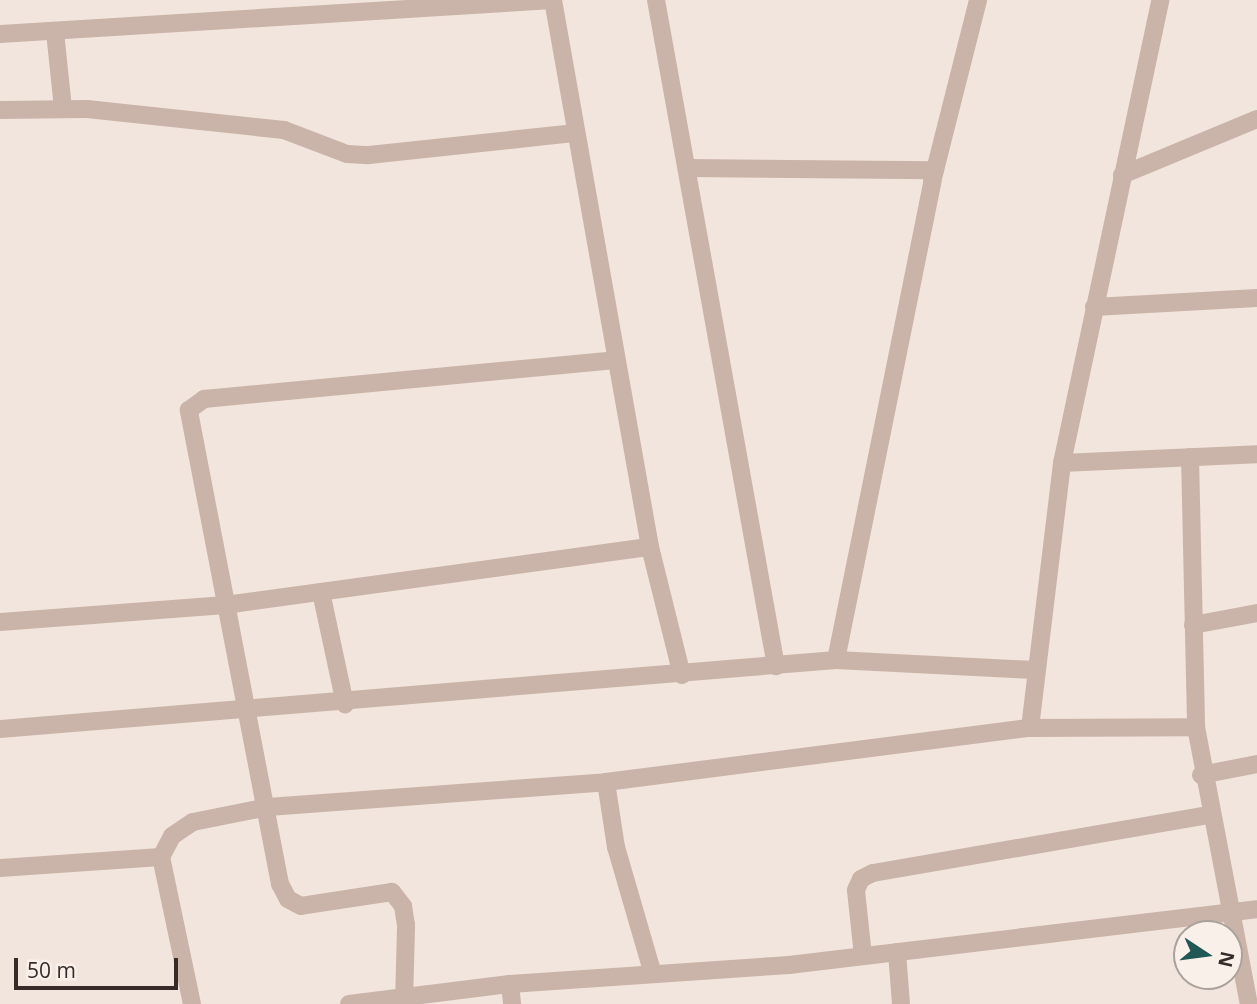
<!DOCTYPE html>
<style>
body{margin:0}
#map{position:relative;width:1257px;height:1004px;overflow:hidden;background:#f2e5dd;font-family:"Open Sans",sans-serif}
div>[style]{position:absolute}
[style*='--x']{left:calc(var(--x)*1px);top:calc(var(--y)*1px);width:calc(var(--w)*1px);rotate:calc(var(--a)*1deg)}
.minor>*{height:18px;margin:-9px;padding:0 9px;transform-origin:9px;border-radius:9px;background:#cab4a9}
span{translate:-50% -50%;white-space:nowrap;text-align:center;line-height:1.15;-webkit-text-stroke:7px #f9f0e9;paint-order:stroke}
.north{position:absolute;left:1173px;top:920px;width:70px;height:70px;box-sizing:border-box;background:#f9f0e9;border:2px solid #aba19c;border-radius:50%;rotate:103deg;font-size:19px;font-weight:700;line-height:28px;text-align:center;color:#372b29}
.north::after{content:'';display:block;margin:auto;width:24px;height:32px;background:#1f5855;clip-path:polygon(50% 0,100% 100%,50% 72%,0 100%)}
.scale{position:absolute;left:14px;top:958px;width:164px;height:32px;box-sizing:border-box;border:4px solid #372b29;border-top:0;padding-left:9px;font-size:21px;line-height:24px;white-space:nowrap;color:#372b29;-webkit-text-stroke:5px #f9f0e9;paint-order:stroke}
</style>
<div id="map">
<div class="minor">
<i style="--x:553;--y:0;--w:556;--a:79.94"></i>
<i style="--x:650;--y:547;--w:132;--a:76"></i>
<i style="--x:656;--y:0;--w:677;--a:79.79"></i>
<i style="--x:55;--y:32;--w:76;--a:84"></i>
<i style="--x:0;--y:34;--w:554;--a:-3.52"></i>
<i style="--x:0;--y:110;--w:87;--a:-0.7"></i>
<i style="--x:87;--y:109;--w:198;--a:6.1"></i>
<i style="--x:284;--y:130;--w:67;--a:20.9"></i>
<i style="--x:347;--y:154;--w:22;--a:3"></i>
<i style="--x:369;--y:155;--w:208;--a:-6.1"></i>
<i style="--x:687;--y:168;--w:248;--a:0.5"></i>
<i style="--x:1122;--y:175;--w:146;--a:-22.5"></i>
<i style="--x:1094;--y:307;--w:163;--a:-3.2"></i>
<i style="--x:1190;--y:457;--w:270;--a:88.7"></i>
<i style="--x:1196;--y:727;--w:282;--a:79.2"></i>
<i style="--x:1062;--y:463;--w:195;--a:-2.6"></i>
<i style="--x:321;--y:592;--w:115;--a:77.9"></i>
<i style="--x:0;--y:622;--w:226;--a:-4.3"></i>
<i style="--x:225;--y:605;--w:429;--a:-7.8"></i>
<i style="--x:1193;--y:625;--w:65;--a:-10.6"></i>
<i style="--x:836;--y:660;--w:488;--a:-78.6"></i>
<i style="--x:932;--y:182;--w:188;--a:-75.8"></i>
<i style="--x:1030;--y:728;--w:267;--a:-83.1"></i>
<i style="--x:1062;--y:463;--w:473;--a:-78"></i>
<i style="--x:0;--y:729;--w:839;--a:-4.72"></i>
<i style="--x:836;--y:660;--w:199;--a:2.9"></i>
<i style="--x:1201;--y:775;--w:57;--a:-11.1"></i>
<i style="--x:606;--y:782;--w:66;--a:81.3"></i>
<i style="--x:616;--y:847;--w:132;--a:73.8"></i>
<i style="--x:0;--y:868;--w:161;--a:-3.9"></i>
<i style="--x:897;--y:952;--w:52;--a:85.6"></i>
<i style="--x:863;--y:956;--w:66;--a:-96.1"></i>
<i style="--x:856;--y:890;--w:12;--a:-66"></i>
<i style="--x:861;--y:879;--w:13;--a:-27"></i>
<i style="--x:873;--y:873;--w:341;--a:-9.8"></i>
<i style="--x:510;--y:984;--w:20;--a:84"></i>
<i style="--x:192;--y:1004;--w:150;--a:-101.9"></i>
<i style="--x:161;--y:857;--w:24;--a:-62"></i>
<i style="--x:172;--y:836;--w:25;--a:-34"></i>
<i style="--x:193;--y:822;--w:76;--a:-11.3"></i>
<i style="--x:268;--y:807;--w:339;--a:-4.2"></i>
<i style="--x:606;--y:782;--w:427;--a:-7.3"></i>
<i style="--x:1030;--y:728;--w:166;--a:-0.3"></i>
<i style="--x:349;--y:1004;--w:162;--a:-7.1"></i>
<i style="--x:510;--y:984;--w:280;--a:-3.9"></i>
<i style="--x:789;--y:965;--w:471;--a:-6.8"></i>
<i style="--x:404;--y:1004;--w:79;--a:-88.5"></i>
<i style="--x:406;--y:925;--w:19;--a:-99"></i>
<i style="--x:403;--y:906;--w:18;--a:-128"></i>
<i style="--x:392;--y:892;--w:92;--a:171.3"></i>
<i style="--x:301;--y:906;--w:15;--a:-152"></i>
<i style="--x:288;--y:899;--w:17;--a:-118"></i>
<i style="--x:280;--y:884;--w:483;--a:-100.9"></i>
<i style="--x:189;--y:410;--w:19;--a:-36"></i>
<i style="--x:204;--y:399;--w:413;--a:-5.4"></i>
</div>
<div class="north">N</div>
<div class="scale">50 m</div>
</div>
